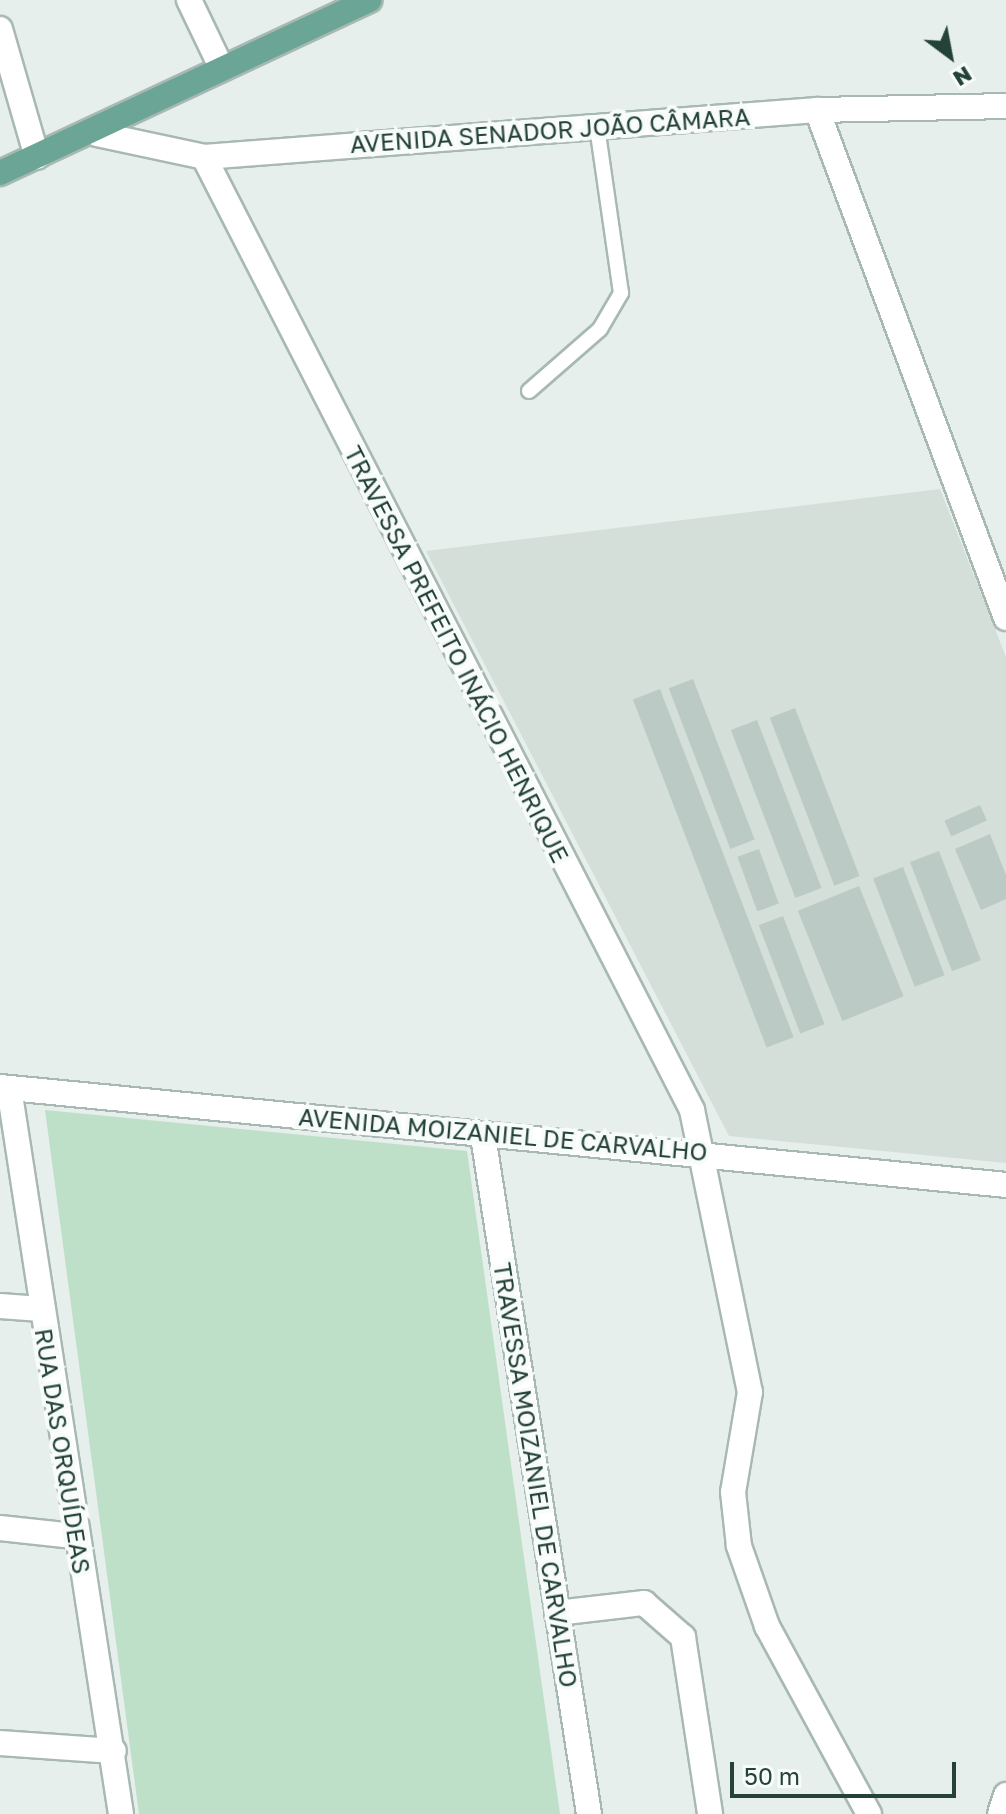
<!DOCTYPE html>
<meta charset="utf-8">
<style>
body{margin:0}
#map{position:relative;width:1006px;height:1814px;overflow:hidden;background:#e6efeb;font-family:"Golos Text",sans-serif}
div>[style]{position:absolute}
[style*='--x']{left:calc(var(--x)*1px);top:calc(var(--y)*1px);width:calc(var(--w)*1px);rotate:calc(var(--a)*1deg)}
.built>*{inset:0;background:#d4dfda}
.green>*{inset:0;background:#bfe0c8}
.building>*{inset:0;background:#bbcac4;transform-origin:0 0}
.roads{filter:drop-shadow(2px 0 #a8b8b2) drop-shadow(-2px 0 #a8b8b2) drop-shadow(0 2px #a8b8b2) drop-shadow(0 -2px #a8b8b2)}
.lane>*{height:14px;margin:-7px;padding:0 7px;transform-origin:7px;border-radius:7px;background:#fff}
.street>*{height:24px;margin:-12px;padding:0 12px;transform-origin:12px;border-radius:12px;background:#fff}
.secondary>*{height:24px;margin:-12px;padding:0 12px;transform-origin:12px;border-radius:12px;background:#fff}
.primary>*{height:24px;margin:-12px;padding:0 12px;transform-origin:12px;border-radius:12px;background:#6aa596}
span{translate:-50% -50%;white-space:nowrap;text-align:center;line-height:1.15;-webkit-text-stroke:8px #f7fbf9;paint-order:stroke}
.street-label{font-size:24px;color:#24423a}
.north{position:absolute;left:910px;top:16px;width:80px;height:80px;-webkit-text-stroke:6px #f7fbf9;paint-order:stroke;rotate:148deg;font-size:22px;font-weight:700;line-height:32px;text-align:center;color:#24423a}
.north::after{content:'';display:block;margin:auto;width:28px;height:36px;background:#24423a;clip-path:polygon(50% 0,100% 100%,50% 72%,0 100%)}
.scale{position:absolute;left:730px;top:1762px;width:226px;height:36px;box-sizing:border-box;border:4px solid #24423a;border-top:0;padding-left:10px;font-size:24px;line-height:28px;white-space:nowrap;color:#24423a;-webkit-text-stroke:6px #f7fbf9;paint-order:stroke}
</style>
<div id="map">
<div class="built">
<i style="clip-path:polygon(940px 489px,1006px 657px,1006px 1163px,729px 1136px,426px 551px)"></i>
</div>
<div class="green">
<i style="clip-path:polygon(45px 1110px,467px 1151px,560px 1814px,139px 1814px)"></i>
</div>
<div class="building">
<i style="left:693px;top:679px;width:172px;height:26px;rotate:69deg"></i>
<i style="left:660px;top:689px;width:373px;height:29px;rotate:69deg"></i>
<i style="left:795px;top:708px;width:180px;height:27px;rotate:69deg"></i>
<i style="left:757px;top:720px;width:180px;height:28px;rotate:69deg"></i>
<i style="left:980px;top:805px;width:17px;height:39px;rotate:66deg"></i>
<i style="clip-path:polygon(990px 834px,1006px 875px,1006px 899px,981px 910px,955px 849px)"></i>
<i style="left:759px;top:849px;width:58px;height:23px;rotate:70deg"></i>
<i style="left:939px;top:851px;width:117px;height:31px;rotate:69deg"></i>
<i style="left:903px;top:867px;width:116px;height:32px;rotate:69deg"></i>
<i style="left:859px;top:886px;width:119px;height:66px;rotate:68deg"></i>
<i style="left:783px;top:916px;width:116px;height:26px;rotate:69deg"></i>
</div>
<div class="roads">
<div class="lane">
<i style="--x:529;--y:391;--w:94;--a:-41.1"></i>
<i style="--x:600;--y:329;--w:42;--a:-59.7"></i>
<i style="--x:621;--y:293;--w:169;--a:-98.2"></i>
</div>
<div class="street">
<i style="--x:189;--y:0;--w:76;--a:64.4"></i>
<i style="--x:0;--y:29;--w:133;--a:73.9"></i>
<i style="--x:817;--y:110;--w:542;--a:69.59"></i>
<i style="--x:204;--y:157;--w:1071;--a:62.88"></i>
<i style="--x:692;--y:1110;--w:288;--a:78.4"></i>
<i style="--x:750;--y:1392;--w:101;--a:99.6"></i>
<i style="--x:733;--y:1492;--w:54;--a:83.7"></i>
<i style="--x:739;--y:1546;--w:85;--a:70.7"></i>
<i style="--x:767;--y:1626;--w:214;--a:61.5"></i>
<i style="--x:9;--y:1088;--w:735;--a:81.23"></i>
<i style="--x:483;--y:1136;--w:686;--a:81.11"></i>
<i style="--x:0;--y:1306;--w:41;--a:4.2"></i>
<i style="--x:0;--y:1528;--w:74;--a:6.2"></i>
<i style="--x:557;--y:1613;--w:88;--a:-6.6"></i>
<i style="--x:644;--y:1603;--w:52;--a:41.1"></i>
<i style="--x:683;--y:1637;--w:179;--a:81.3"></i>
<i style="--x:0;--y:1743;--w:114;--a:4"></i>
<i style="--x:1000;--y:1814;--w:20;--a:-72"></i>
</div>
<div class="secondary">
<i style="--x:97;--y:134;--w:109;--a:12.1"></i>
<i style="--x:204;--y:157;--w:615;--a:-4.38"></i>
<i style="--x:817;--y:110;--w:189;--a:-1.2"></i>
<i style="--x:0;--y:1087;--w:1011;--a:5.56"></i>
</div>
<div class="primary">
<i style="--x:0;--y:173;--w:408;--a:-25.1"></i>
</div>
</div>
<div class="street-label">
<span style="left:550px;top:130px;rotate:-4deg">AVENIDA SENADOR JOÃO CÂMARA</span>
<span style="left:457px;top:654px;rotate:63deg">TRAVESSA PREFEITO INÁCIO HENRIQUE</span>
<span style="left:503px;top:1134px;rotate:5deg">AVENIDA MOIZANIEL DE CARVALHO</span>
<span style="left:63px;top:1451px;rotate:81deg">RUA DAS ORQUÍDEAS</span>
<span style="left:536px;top:1475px;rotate:81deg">TRAVESSA MOIZANIEL DE CARVALHO</span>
</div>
<div class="north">N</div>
<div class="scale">50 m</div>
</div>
